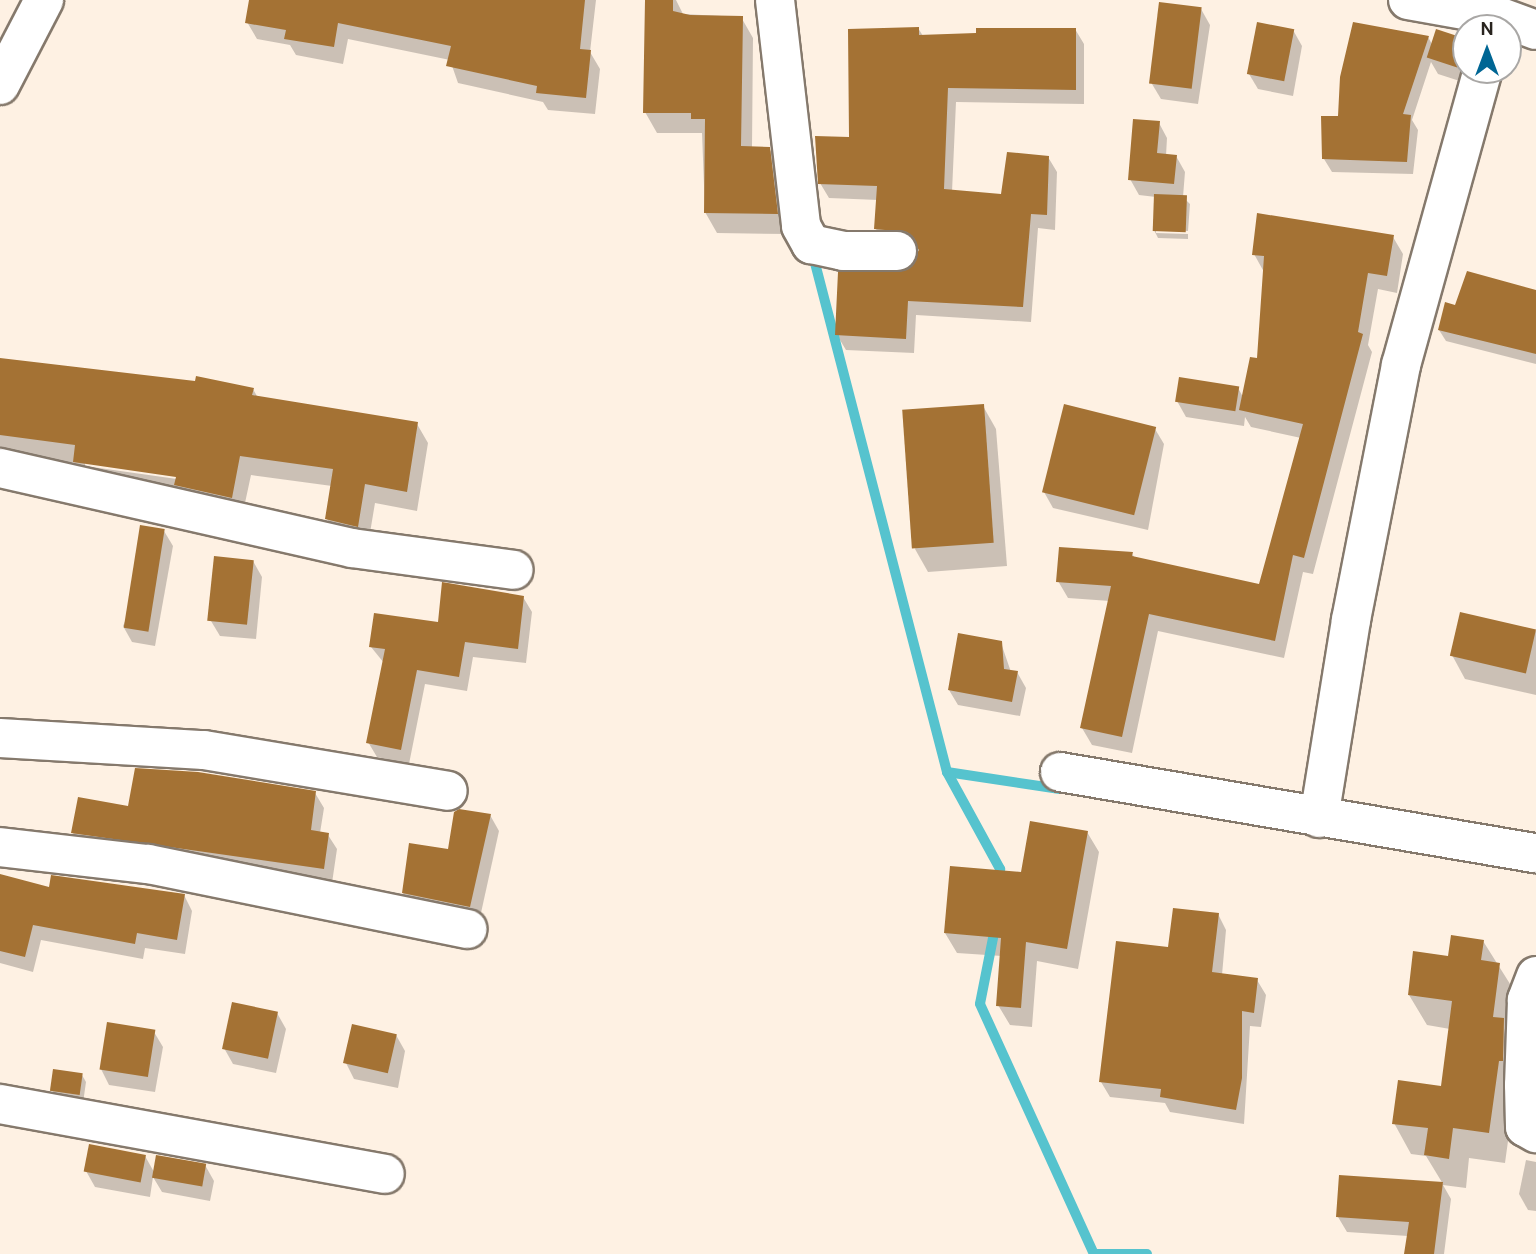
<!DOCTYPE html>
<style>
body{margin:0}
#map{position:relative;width:1536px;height:1254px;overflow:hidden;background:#fef1e3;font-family:Overpass,sans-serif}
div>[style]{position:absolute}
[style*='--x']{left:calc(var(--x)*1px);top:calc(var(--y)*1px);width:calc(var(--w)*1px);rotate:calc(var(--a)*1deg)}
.shadow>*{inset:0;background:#0003}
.stream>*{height:10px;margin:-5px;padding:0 5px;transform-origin:5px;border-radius:5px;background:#56c3ce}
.building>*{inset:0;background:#a47234;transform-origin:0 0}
.roads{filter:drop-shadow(2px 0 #85796c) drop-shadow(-2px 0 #85796c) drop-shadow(0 2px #85796c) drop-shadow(0 -2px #85796c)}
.minor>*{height:38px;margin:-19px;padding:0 19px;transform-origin:19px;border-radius:19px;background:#fff}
span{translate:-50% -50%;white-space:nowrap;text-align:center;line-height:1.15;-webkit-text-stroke:5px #fff;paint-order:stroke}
.north{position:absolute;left:1452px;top:14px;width:70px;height:70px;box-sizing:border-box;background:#fff;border:2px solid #a9a7a5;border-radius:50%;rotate:0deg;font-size:19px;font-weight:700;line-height:28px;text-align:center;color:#29241f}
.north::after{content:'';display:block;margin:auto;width:24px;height:32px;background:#006694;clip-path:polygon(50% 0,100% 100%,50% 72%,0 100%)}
</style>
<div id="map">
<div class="shadow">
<i style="clip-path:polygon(251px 0,596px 0,590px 52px,600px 69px,595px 114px,548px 110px,543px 102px,458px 83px,450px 60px,348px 39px,343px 64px,296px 55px,290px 45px,257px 39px,247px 22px)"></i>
<i style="clip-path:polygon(647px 0,676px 0,683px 14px,741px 17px,753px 38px,752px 148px,769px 148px,781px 169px,788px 234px,717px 233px,705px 212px,702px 133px,657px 133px,645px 112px)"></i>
<i style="clip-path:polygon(1201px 9px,1210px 25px,1198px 104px,1161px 99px,1152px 84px)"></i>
<i style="clip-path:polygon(918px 28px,923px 36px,1075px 29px,1084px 44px,1084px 104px,956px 102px,952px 192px,1003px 196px,1048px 157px,1057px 172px,1055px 230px,1038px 228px,1031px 322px,916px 315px,914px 353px,846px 350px,837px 335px,898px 275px,918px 262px,918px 247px,884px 244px,876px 229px,878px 200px,829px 198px,820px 183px)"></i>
<i style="clip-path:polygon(1293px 30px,1302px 46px,1293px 96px,1258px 89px,1249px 74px)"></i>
<i style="clip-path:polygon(1437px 32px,1466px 41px,1469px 84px,1438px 74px,1431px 62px,1412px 120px,1418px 130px,1413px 174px,1332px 172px,1324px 159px,1340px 118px,1428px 37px,1433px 46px)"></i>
<i style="clip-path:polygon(1159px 123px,1167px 138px,1166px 156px,1176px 156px,1185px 172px,1183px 197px,1190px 204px,1188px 231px,1156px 229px,1156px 233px,1188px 234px,1188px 239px,1158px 238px,1154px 230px,1156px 197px,1139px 195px,1130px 179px)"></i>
<i style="clip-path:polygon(1393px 237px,1403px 254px,1397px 293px,1378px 289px,1368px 345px,1372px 352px,1313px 574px,1303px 572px,1284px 658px,1158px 631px,1132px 753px,1092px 745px,1082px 728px,1110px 601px,1068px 598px,1058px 581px,1132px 554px,1135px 558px,1260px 586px,1301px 438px,1251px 427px,1245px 417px,1244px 426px,1186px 417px,1177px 401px,1238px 388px,1243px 397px,1259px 360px,1264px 272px,1254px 254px)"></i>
<i style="clip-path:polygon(1536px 291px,1536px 364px,1446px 341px,1439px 330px,1456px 307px)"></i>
<i style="clip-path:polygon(evenodd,0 360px,253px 389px,258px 398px,417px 424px,428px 443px,417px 511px,375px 503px,368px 545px,338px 539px,327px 519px,332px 486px,251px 475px,242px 517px,86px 481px,76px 463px,0 453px,0 360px,85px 462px,185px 476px,184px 480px,85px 466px,85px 462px)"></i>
<i style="clip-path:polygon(983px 406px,996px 429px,1007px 566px,928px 572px,915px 549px)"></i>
<i style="clip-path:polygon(1155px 429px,1164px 444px,1148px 530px,1053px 508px,1044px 492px)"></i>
<i style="clip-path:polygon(164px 531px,173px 546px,155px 646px,132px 642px,123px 626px)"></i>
<i style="clip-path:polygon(253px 561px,262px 577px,256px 639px,220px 636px,211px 621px)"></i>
<i style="clip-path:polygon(523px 597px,532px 612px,526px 663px,473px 657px,467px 691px,425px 684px,409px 764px,377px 757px,368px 742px,384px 663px,371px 647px)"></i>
<i style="clip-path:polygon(1536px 631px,1536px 695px,1465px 679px,1452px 655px)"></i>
<i style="clip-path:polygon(1001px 643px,1011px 672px,1017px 672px,1026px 688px,1020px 716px,958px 705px,949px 690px)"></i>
<i style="clip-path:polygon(315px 793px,324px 808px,320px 833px,328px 835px,337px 849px,332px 883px,81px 848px,73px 833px,129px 808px)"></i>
<i style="clip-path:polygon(490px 815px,499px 831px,479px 922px,412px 909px,403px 893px)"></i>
<i style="clip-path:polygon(1087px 832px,1099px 852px,1078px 969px,1037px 961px,1032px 1027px,1010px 1025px,998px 1005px,1002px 956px,957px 953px,945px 933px,1023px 873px)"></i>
<i style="clip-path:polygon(0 877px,50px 889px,184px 895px,192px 911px,185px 954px,145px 948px,143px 959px,41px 940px,33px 972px,0 963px)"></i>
<i style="clip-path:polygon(1218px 914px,1226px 930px,1222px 975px,1257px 980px,1266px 995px,1261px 1027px,1250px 1026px,1244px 1124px,1170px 1112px,1165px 1103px,1110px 1097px,1101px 1082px,1170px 949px)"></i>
<i style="clip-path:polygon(1483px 941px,1517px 995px,1515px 1090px,1505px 1163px,1469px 1158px,1466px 1188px,1443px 1185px,1451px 1199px,1444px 1254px,1406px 1254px,1408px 1236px,1347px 1232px,1338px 1217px,1341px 1177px,1443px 1184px,1426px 1156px,1411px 1154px,1394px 1123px,1442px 1088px,1450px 1029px,1427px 1025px,1409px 995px,1450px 957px)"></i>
<i style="clip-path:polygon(277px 1013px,286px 1029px,276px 1073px,233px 1064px,224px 1048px)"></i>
<i style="clip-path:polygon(154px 1032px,163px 1047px,155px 1092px,109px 1085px,101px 1069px)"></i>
<i style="clip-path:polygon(396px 1035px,405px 1051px,398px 1088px,354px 1079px,346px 1063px)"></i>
<i style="clip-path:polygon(82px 1075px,86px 1082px,83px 1103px,56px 1098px,52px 1090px)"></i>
<i style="clip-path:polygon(145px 1156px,154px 1172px,205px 1165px,214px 1181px,210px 1201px,162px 1192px,153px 1177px,150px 1197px,95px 1187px,86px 1171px)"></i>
<i style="clip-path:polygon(1526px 1160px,1536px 1162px,1536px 1211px,1528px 1210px,1519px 1194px)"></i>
</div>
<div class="stream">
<i style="--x:815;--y:263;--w:526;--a:75.46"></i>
<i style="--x:947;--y:772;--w:111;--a:61.3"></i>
<i style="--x:1000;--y:869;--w:13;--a:90"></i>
<i style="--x:947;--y:772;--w:114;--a:8.6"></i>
<i style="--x:995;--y:928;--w:77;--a:101.2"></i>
<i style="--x:980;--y:1004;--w:275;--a:65.5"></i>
<i style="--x:1094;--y:1254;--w:53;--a:0"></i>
</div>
<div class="building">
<i style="clip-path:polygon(249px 0,585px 0,580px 49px,591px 50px,586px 98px,536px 93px,537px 86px,446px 66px,451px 46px,338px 23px,334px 47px,284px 39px,286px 30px,245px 23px)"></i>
<i style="clip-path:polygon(645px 0,673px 0,673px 11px,690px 15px,743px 16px,741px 146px,770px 147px,778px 214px,704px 213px,705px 119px,691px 119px,691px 113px,643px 113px)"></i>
<i style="left:1159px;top:2px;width:43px;height:82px;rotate:7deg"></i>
<i style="left:1257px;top:22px;width:38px;height:53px;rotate:11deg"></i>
<i style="clip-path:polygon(1353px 22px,1429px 36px,1403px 114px,1411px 115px,1407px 162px,1322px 159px,1321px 116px,1338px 116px,1340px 77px)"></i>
<i style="clip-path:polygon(919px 27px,919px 35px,976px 33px,976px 28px,1076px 28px,1076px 90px,948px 88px,944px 189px,1001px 194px,1007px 152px,1049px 156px,1047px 215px,1031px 214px,1023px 307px,908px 301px,906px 339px,835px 335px,838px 272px,907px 270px,919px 250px,907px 232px,874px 229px,877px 186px,818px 184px,815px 136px,849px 137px,848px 29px)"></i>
<i style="left:1436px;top:29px;width:32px;height:30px;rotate:18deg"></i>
<i style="clip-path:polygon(1133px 119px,1160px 121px,1157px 153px,1177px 155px,1174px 184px,1128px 180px)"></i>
<i style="left:1154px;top:194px;width:33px;height:37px;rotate:2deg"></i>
<i style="clip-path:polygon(1257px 213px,1394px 235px,1387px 276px,1368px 273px,1358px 332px,1363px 334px,1304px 558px,1293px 555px,1275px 641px,1149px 614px,1122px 737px,1080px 728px,1111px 586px,1056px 582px,1059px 547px,1133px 552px,1132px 556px,1259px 584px,1303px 424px,1239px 410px,1250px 357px,1257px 358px,1264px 256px,1252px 255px)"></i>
<i style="clip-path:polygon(1467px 271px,1536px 290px,1536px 354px,1438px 330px,1445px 302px,1455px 305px)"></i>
<i style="clip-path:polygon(0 358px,195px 381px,196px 376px,254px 388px,252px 395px,418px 422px,407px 492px,365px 484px,358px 527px,325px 519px,333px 469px,240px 456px,232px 498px,174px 485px,176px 477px,73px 462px,75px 445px,0 435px)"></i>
<i style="left:1179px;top:377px;width:61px;height:25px;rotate:9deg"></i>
<i style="left:984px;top:404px;width:139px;height:82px;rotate:86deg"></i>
<i style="left:1064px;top:404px;width:95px;height:91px;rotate:14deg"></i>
<i style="left:140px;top:525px;width:25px;height:104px;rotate:9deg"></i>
<i style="left:214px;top:556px;width:40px;height:65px;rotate:6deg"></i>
<i style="clip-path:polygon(442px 582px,524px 596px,518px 649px,465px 642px,459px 677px,417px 670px,401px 750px,366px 743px,385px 649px,369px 647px,374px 613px,438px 622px)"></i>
<i style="left:1460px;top:612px;width:78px;height:45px;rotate:13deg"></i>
<i style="clip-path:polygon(958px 633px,1002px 641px,1004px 669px,1018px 671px,1012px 702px,948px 690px)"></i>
<i style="clip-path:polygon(135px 768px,198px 772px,316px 791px,311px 830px,329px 833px,324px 869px,71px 833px,78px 797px,128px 806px)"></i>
<i style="clip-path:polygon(459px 809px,491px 814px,470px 907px,402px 893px,409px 843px,448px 849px,454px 812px)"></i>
<i style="clip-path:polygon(1030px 821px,1088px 831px,1067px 949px,1026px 942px,1021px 1008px,996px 1006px,1001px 938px,944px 933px,950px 866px,1021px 872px)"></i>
<i style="clip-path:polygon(0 874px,49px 887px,51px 875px,185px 894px,177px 940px,137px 933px,135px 944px,33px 925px,25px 957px,0 951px)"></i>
<i style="clip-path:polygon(1173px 908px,1219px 913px,1212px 972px,1258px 978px,1254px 1013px,1242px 1011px,1242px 1078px,1236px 1110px,1160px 1097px,1161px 1089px,1099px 1082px,1116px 941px,1168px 947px)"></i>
<i style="clip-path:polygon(1451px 935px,1484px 940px,1481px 960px,1500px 963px,1493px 1017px,1504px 1018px,1503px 1061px,1499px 1061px,1489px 1133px,1453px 1128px,1449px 1159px,1424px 1155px,1428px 1128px,1392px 1124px,1398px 1080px,1441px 1086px,1452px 1001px,1408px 995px,1413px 951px,1448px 956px)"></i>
<i style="left:232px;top:1002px;width:47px;height:48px;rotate:12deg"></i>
<i style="left:107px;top:1022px;width:49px;height:48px;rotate:9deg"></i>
<i style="left:352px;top:1024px;width:46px;height:40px;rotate:13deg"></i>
<i style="left:53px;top:1069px;width:30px;height:22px;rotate:8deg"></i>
<i style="left:89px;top:1144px;width:58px;height:28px;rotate:11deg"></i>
<i style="left:156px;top:1155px;width:51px;height:23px;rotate:10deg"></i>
<i style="clip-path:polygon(1339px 1175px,1443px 1182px,1434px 1254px,1404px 1254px,1409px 1222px,1336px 1217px)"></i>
</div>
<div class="roads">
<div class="minor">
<i style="--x:775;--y:0;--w:227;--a:83.4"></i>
<i style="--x:801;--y:226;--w:21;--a:61"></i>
<i style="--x:811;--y:244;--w:33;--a:12"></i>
<i style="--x:843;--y:251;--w:54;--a:0"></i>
<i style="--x:1408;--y:0;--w:91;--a:10.1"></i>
<i style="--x:1498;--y:16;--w:40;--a:20.2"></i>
<i style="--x:0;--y:85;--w:96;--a:-62.6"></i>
<i style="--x:0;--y:468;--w:361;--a:12.8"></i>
<i style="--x:352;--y:548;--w:163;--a:7.7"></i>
<i style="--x:0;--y:738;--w:204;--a:3.4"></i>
<i style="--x:204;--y:750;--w:247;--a:9.5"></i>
<i style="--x:1060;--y:772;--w:483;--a:9.7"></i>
<i style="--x:1319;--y:818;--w:201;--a:-80.8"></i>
<i style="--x:1351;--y:620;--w:260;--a:-78.9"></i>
<i style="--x:1401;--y:365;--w:306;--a:-74.5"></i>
<i style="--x:0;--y:847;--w:149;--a:6.6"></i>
<i style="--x:148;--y:864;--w:326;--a:11.5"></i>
<i style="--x:1536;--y:976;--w:26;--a:111"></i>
<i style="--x:1527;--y:1000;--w:85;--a:92"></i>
<i style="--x:1524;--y:1085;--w:42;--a:88.6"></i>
<i style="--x:1525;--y:1127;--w:13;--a:29"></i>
<i style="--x:0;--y:1104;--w:391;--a:10.3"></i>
</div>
</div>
<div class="north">N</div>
</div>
